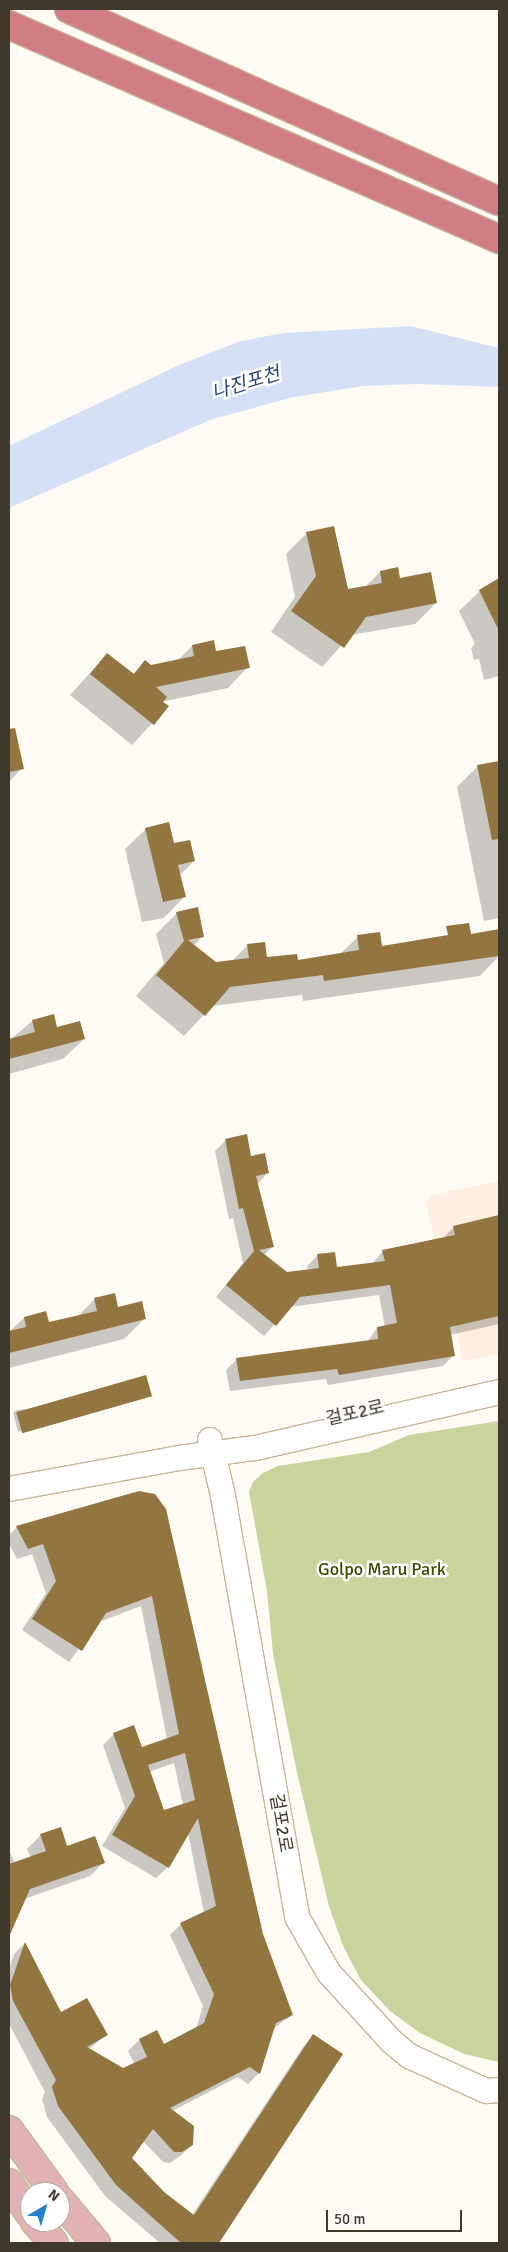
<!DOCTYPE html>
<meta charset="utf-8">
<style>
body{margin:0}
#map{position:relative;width:508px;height:2252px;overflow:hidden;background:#fefbf5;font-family:Signika,"Noto Sans KR",sans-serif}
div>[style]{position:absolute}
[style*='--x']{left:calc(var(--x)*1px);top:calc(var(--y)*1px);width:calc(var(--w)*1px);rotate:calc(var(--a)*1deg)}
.education>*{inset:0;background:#fdeee1}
.green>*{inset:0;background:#c9d49d}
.water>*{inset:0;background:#d5e0f6}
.shadow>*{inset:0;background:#0003}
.building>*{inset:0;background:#93763f;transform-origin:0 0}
.roads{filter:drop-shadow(1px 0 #c6b699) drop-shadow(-1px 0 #c6b699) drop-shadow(0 1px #c6b699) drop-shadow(0 -1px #c6b699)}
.minor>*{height:24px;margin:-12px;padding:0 12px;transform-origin:12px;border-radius:12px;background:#fff}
.major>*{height:28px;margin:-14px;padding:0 14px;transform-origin:14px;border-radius:14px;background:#e3b2b5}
.highway>*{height:28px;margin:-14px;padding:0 14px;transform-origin:14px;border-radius:14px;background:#d07e84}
span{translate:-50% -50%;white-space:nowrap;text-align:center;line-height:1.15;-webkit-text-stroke:5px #fff;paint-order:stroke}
.street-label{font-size:18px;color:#3f382c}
.park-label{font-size:18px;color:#404900}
.water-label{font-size:19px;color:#264382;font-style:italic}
.frame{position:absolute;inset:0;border:10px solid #3f382c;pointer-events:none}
.north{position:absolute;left:20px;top:2182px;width:50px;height:50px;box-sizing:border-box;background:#fff;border:1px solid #b2afab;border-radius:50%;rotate:38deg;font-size:14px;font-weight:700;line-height:20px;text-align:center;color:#3f382c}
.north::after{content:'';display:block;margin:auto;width:18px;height:22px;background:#2480cd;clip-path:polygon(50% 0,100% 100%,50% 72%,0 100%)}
.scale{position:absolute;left:326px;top:2210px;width:136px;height:22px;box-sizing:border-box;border:2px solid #3f382c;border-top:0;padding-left:6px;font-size:15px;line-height:18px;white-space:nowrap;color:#3f382c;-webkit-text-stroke:4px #fff;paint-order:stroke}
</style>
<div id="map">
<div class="education">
<i style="clip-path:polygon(499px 1181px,499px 1354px,463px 1361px,426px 1203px,432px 1195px)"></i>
</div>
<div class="green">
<i style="clip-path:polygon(499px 1421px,499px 2062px,464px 2054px,420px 2033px,390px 2011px,361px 1980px,343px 1946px,329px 1906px,297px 1773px,273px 1654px,267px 1591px,249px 1492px,253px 1482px,263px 1473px,278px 1466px,369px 1452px,409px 1435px)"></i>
</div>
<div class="water">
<i style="clip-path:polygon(411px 326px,499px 348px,499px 387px,418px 384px,362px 386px,289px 398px,210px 420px,9px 508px,9px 446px,179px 365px,241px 341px,284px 333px)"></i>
</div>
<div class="shadow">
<i style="clip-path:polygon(307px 533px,347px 590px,365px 587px,380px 572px,399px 579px,436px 603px,415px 624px,351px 635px,322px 667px,271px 632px,295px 597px,286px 554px)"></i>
<i style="clip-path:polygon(499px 580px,499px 676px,484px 680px,479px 659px,474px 660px,471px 648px,475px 644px,459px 611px,480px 591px)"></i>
<i style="clip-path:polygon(192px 646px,248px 667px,228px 688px,161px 702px,167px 707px,132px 745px,70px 695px,107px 654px,132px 675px,145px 662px,150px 666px,177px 661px)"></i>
<i style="clip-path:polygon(18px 745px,22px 768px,9px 782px,9px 747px)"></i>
<i style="clip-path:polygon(497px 762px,499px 918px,484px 921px,457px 787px,478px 766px)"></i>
<i style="clip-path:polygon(146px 829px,194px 861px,179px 876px,184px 897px,164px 918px,142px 922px,125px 849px)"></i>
<i style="clip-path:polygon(177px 913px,203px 936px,193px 946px,216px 964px,231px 962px,248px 945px,266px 959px,297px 961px,340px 954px,358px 937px,381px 947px,496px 931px,499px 956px,480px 976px,303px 1001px,302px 995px,212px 1006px,184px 1036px,136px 996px,164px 963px,156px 934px)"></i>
<i style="clip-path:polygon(32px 1021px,84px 1039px,63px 1059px,9px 1074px,9px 1041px)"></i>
<i style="clip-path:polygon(226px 1140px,268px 1173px,257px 1184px,273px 1246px,264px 1255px,286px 1273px,308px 1271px,307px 1266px,318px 1255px,336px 1268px,372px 1264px,383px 1251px,443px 1238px,454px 1227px,499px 1217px,499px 1324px,450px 1335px,454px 1355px,443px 1366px,328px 1385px,326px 1379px,230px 1391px,226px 1370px,237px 1359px,367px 1342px,377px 1328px,385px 1327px,379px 1295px,290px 1307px,264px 1336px,216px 1297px,243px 1263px,233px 1218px,229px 1219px,215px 1151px)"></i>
<i style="clip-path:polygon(114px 1295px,117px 1308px,145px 1318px,124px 1339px,9px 1368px,9px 1332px,24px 1318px,45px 1313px,48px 1324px,77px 1317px,94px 1300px)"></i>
<i style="clip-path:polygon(150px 1396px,18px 1432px,13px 1413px,16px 1410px)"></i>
<i style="clip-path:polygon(evenodd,139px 1492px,262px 1934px,292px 2015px,273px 2029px,259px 2073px,248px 2084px,238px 2077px,172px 2111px,192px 2145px,180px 2156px,170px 2163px,163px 2162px,143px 2141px,131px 2158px,164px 2192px,192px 2215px,303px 2047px,314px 2035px,341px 2055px,218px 2243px,160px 2243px,105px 2196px,47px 2117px,42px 2099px,45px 2092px,9px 2024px,9px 1969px,14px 1954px,24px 1944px,61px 2013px,106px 2035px,89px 2049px,123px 2070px,134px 2063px,128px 2051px,139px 2040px,163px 2046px,196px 2029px,203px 2006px,170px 1935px,181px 1924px,204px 1913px,188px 1833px,168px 1867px,156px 1878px,102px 1846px,125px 1808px,103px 1745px,114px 1734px,141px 1749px,167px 1739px,141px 1606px,99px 1622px,69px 1662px,22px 1630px,46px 1593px,32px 1554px,17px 1559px,9px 1544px,9px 1535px,17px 1527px,139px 1492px,174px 1763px,183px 1805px,163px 1811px,149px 1772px,174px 1763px)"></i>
<i style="clip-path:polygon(41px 1835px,103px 1863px,90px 1876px,24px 1899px,9px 1934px,9px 1850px,15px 1864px,31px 1858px,27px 1849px)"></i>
</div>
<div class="building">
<i style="clip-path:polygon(334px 526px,348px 589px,382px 583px,380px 571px,398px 567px,400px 578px,431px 572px,437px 603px,366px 617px,344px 648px,291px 611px,316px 576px,306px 532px)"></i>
<i style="clip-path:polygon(499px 578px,499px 631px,479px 590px)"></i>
<i style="clip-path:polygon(214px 640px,216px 651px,245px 646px,250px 668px,156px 687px,167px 697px,163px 702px,169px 706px,154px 725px,90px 674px,107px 653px,134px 674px,145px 660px,151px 665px,194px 656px,192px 645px)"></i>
<i style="clip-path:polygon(15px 728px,24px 769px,9px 772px,9px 729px)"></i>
<i style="clip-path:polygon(499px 761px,499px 839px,492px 840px,477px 765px)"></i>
<i style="clip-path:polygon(169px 822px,174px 843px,190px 840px,195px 861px,178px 865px,186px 897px,163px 902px,145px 828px)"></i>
<i style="clip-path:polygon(198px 907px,204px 937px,188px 940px,216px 962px,249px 958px,247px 944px,265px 942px,267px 957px,297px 954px,298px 960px,359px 950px,357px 935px,380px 932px,382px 946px,448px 935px,446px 926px,469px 923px,471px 934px,499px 929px,499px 956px,324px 981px,323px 975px,230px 987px,205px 1016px,156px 975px,184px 941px,176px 912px)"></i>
<i style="clip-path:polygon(54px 1014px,57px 1027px,80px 1021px,85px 1039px,9px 1059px,9px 1039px,35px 1032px,32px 1020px)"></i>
<i style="clip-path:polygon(247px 1134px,251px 1156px,265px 1153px,269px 1173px,256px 1176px,274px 1247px,259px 1250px,287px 1272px,319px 1268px,317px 1254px,335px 1252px,337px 1267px,385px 1261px,382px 1250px,455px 1235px,453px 1226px,499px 1215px,499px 1316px,450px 1327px,455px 1356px,339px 1375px,337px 1369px,240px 1381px,236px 1358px,378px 1339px,377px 1327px,397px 1323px,390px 1285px,300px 1297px,276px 1326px,226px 1285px,254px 1251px,243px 1208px,239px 1209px,225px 1139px)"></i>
<i style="clip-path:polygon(115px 1293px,118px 1307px,142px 1301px,146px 1319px,9px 1353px,9px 1331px,26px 1327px,24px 1317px,46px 1311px,49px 1322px,97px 1311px,94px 1298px)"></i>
<i style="left:146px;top:1375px;width:22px;height:135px;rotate:74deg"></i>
<i style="clip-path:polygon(evenodd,139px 1491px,155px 1494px,166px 1509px,263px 1934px,293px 2015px,276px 2023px,260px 2074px,250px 2067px,170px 2108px,194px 2126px,193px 2145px,182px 2152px,174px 2152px,153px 2129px,132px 2158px,164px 2192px,194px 2215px,313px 2034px,343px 2054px,219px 2243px,181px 2243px,116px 2185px,58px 2106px,52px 2087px,56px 2080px,13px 2001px,10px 1985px,25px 1942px,61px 2012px,87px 1998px,108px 2035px,87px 2047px,123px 2068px,147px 2057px,139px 2039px,157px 2030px,164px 2044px,204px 2023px,214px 1994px,180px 1923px,216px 1906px,198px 1818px,169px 1868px,112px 1835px,135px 1796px,113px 1733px,134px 1725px,142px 1747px,179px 1734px,152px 1596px,106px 1613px,82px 1651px,32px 1619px,56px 1581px,43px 1544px,28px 1549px,16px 1526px,139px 1491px,185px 1753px,195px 1800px,164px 1810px,148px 1765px,185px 1753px)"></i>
<i style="clip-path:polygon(61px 1827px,67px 1846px,95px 1836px,105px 1863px,30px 1889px,9px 1937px,9px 1864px,46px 1851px,40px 1834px)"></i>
</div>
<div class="roads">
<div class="minor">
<i style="--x:210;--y:1440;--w:57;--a:76.9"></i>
<i style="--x:223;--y:1496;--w:427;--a:80"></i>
<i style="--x:297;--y:1917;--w:64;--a:60.3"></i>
<i style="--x:329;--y:1973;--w:93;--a:47.6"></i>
<i style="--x:392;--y:2042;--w:22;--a:39"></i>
<i style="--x:409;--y:2056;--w:85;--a:24.4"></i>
<i style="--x:486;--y:2091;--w:13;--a:-4"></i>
<i style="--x:9;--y:1489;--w:173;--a:-10.3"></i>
<i style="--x:179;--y:1458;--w:77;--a:-7.5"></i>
<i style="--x:255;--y:1448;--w:250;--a:-12.9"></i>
</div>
<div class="major">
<i style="--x:9;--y:2130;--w:77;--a:54"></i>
<i style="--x:9;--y:2183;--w:37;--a:56"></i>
<i style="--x:60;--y:2200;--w:56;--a:50.1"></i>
<i style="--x:35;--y:2222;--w:28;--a:48"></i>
</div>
<div class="highway">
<i style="--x:69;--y:9;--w:471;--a:24.1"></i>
<i style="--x:9;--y:25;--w:535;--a:23.59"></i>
</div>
</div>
<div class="street-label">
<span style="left:355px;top:1413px;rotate:-13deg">걸포2로</span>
<span style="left:281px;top:1823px;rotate:80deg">걸포2로</span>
</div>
<div class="park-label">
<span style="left:382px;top:1569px">Golpo Maru Park</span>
</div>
<div class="water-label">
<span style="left:246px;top:384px;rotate:-17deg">나진포천</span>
</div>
<div class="frame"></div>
<div class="north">N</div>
<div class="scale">50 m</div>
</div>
